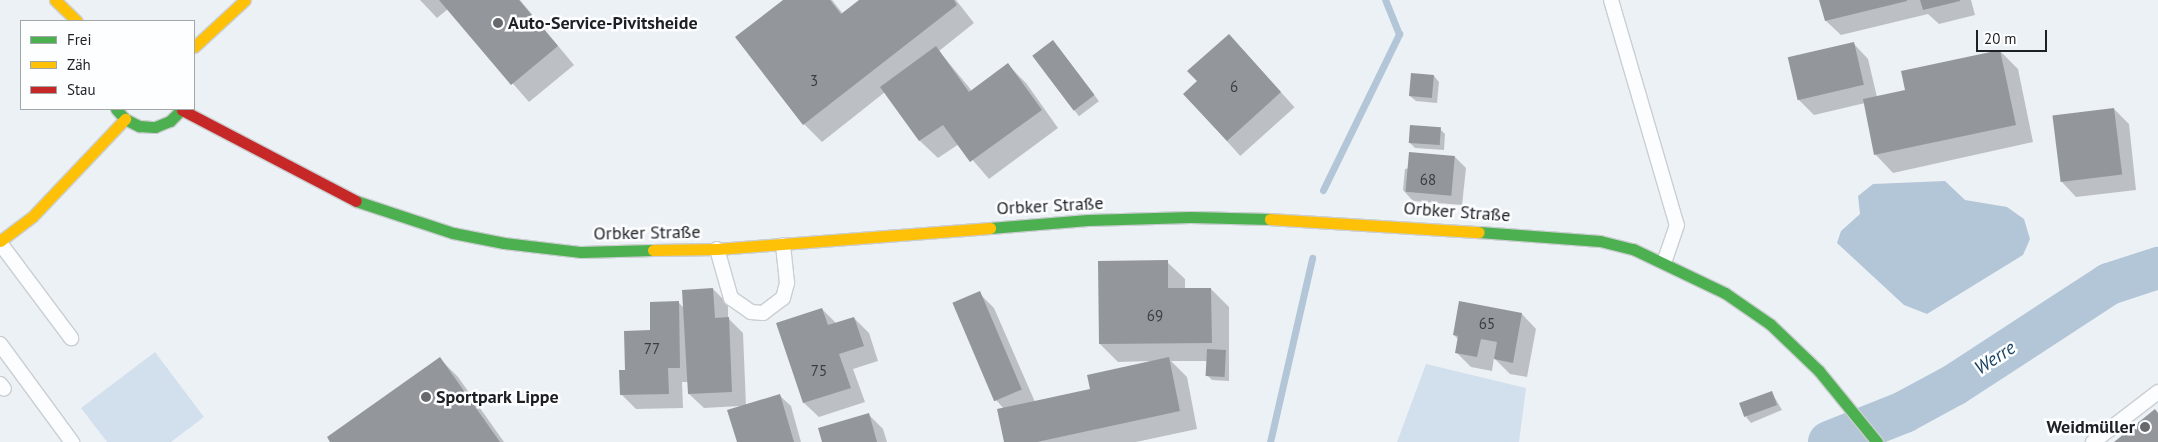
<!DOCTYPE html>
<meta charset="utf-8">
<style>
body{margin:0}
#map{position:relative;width:2158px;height:442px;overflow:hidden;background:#ecf1f6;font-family:"PT Sans",sans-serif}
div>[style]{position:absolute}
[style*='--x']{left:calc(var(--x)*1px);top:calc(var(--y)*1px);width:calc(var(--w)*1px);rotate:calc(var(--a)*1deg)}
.green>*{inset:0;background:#d2e0ed}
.water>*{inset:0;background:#b3c6d7}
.shadow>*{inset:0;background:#0003;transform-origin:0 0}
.stream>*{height:7px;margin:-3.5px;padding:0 3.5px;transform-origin:3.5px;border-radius:3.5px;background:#b3c6d7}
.river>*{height:42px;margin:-21px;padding:0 21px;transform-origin:21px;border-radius:21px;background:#b3c6d7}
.building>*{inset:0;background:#93979b;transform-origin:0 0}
.roads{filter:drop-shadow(1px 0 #caced1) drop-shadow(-1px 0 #caced1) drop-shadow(0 1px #caced1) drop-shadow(0 -1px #caced1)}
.lane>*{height:14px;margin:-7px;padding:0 7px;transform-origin:7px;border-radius:7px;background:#fcfdfe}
.fast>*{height:11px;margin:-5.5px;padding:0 5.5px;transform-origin:5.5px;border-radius:5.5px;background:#4caf50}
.slow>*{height:11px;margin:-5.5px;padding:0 5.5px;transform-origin:5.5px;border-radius:5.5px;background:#ffc107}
.jam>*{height:11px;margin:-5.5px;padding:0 5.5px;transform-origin:5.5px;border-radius:5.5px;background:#c62828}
.dots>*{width:14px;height:14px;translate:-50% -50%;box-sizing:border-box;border:2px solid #fcfeff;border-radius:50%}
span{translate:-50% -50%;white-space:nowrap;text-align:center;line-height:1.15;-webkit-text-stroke:5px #fcfeff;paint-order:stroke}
.number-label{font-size:15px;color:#3b3e41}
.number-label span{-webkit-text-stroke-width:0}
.poi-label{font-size:18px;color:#1e2123;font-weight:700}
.left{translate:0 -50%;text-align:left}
.right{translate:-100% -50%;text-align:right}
.street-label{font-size:18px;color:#1e2123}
.water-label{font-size:19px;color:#153e5f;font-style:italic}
.legend{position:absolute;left:20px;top:20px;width:175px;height:90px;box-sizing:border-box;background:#fcfeff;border:1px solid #a3a6a7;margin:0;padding:6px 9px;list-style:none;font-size:15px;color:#1e2123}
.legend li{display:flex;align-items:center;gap:10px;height:25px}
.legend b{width:25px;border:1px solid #a3a6a7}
.scale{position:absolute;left:1976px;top:30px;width:71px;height:22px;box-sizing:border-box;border:2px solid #1e2123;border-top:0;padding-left:6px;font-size:15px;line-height:18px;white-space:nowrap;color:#1e2123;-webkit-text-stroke:4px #fcfeff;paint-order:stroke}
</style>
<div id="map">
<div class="green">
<i style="clip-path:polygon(155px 352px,204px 417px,171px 442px,107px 442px,81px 408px)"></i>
<i style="clip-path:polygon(1426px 364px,1526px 388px,1519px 442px,1397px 442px)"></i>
</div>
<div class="water">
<i style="clip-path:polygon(1945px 181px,1965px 200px,2007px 207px,2024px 219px,2030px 239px,2023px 255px,1927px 314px,1904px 305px,1837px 243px,1841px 231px,1860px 214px,1858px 196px,1873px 184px)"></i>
</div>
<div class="shadow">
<i style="clip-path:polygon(420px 0,520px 0,574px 65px,529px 102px,448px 9px,437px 18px)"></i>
<i style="clip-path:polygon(785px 0,832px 0,843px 14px,861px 0,956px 0,974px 23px,939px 51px,972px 91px,1008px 65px,1026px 83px,1058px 128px,989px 179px,959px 144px,938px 158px,920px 141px,885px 92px,822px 142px,804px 124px)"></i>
<i style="clip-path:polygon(1821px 0,1971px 0,1975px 15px,1939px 24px,1928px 14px,1841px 35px,1826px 21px)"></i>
<i style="clip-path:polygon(1854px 44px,1868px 59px,1877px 97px,1907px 91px,2000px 51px,2018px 69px,2033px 142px,1893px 173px,1876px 155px,1865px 103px,1814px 115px,1799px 100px)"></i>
<i style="left:1058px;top:47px;width:68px;height:25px;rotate:53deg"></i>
<i style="left:1243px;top:50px;width:77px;height:73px;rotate:48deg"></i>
<i style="clip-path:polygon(1412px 74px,1434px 76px,1439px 82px,1437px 103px,1416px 101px,1410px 96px)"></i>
<i style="clip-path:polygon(2114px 109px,2129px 124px,2136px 190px,2076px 197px,2062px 182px)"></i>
<i style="clip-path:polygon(1440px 129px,1445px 134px,1444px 150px,1415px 148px,1410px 143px)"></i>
<i style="clip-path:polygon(1455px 157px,1466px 168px,1462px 205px,1413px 201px,1403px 190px,1405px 169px)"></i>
<i style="clip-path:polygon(1167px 262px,1185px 279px,1185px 289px,1211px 289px,1229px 307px,1229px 381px,1212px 380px,1207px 375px,1208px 361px,1171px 361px,1187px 377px,1197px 429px,1136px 442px,1006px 442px,1004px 409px,996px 400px,979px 293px,994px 308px,1035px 402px,1091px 390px,1151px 361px,1118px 362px,1100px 344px)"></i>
<i style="clip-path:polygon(713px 289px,728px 304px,728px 318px,743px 333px,746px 406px,780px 396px,791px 406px,801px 442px,738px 442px,740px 406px,704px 408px,689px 394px,688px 382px,682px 382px,683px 408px,636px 409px,621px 394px,626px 371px,652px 332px,679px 303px,685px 309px)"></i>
<i style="clip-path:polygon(822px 309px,837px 324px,854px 318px,869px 333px,878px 361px,853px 369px,865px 402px,819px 417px,804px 403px,778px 324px)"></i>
<i style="clip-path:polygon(1522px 314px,1536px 329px,1527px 377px,1510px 374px,1494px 358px,1492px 371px,1471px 367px,1456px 352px,1459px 340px,1454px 335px)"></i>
<i style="clip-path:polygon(440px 359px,458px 377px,504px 442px,332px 442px)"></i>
<i style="clip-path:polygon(1772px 393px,1782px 410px,1751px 423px,1746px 417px)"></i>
<i style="clip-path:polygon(868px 414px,883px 429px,887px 442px,823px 442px)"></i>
</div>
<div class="stream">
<i style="--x:1323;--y:190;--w:174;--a:-64"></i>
<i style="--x:1399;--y:34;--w:37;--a:-112"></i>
<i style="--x:1270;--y:442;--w:189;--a:-77.1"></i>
</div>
<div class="river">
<i style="--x:1829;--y:442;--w:81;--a:-21.8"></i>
<i style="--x:1904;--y:412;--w:57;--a:-28.4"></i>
<i style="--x:1954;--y:385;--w:185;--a:-33.1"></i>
<i style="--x:2109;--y:284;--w:52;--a:-18.1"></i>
</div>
<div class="building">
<i style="clip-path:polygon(439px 0,519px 0,558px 46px,511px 85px)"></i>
<i style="clip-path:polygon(783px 0,830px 0,841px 14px,859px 0,954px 0,957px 5px,803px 125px,735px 37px)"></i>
<i style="clip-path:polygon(1819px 0,1907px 0,1907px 1px,1825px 21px)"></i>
<i style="clip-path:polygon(1920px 0,1960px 0,1960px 1px,1923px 10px)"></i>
<i style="clip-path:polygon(1229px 34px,1281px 92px,1227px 141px,1183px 94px,1197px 81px,1187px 71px)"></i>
<i style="left:1053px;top:40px;width:69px;height:26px;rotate:53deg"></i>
<i style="left:1854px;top:42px;width:44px;height:68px;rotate:77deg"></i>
<i style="clip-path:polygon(936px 46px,969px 92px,1008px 63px,1042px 110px,970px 162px,943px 125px,919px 141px,880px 87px)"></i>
<i style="clip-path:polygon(2000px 50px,2016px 125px,1874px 155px,1863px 99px,1905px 90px,1901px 71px)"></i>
<i style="left:1411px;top:73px;width:23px;height:23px;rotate:5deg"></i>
<i style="left:2114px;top:108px;width:67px;height:62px;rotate:83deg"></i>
<i style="left:1410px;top:125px;width:31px;height:18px;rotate:4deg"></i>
<i style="left:1409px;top:152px;width:46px;height:40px;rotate:5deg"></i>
<i style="clip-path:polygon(1168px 260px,1168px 288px,1211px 288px,1212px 343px,1099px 344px,1098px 261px)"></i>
<i style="clip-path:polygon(713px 288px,715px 318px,729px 317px,732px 392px,688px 394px,682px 290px)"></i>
<i style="left:980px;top:291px;width:107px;height:30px;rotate:67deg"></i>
<i style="clip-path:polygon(679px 301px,680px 368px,668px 368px,669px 394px,620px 395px,619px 370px,625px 370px,624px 331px,650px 330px,650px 302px)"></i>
<i style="clip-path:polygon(1459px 301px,1522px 313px,1513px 363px,1494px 359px,1497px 342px,1481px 339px,1477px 357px,1455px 353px,1458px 336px,1453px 335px)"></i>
<i style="clip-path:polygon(822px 308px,828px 325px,854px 317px,864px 346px,839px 354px,851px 388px,803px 403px,776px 323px)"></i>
<i style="left:1207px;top:349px;width:19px;height:27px;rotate:3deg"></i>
<i style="clip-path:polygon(440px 357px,500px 442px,330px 442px,327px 437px)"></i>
<i style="clip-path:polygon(1169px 357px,1180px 411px,1037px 442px,1004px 442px,997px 409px,1090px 389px,1087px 375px)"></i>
<i style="left:1772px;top:391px;width:15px;height:35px;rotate:70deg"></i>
<i style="clip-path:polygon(780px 394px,794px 442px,737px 442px,727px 410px)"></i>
<i style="clip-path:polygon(2155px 409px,2158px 413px,2158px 442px,2114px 442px)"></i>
<i style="clip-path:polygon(869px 413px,877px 442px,822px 442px,818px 428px)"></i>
</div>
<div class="roads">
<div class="lane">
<i style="--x:1611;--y:0;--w:234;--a:73.7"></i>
<i style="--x:1677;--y:225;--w:39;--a:109"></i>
<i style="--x:0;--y:243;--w:119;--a:53.2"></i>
<i style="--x:717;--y:249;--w:51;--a:74.1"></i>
<i style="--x:731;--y:298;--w:24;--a:35"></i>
<i style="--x:751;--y:312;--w:12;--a:5"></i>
<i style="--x:763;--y:313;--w:25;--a:-37"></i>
<i style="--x:783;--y:298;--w:16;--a:-75"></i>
<i style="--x:787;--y:283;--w:38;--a:-96"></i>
<i style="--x:0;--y:344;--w:122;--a:53.7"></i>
<i style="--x:0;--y:384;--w:6;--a:51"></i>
<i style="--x:2093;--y:442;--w:82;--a:-37.6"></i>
</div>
<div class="fast">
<i style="--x:116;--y:109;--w:13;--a:48"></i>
<i style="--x:125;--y:119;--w:16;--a:27"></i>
<i style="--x:139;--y:126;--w:16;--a:4"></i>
<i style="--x:155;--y:127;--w:16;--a:-22"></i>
<i style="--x:170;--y:121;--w:17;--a:-45"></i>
<i style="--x:356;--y:201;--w:102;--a:18.3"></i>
<i style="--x:453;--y:233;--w:52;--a:11.1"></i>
<i style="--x:504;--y:243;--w:78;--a:6.7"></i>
<i style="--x:581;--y:252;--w:72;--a:-1.6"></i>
<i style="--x:990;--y:228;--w:98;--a:-4.7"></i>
<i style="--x:1088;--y:220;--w:102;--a:-1.7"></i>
<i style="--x:1190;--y:217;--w:80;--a:1.4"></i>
<i style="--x:1479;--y:232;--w:121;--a:4.3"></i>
<i style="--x:1600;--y:241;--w:34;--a:14"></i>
<i style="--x:1633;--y:249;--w:102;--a:25.6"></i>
<i style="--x:1725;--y:293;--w:55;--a:34.6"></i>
<i style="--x:1770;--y:324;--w:68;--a:43.8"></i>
<i style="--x:1819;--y:371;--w:92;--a:50.8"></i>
</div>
<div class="slow">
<i style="--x:55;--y:0;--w:30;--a:44"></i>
<i style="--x:194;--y:47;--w:69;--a:-42.7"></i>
<i style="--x:1270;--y:219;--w:209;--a:3.6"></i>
<i style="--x:0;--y:241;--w:41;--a:-37.1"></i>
<i style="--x:33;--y:216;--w:134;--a:-46.5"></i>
<i style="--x:653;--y:250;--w:64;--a:-0.9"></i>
<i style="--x:717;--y:249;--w:274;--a:-4.4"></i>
</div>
<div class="jam">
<i style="--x:182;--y:110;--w:196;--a:27.6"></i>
</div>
</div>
<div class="dots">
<i style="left:498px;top:23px;background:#666a6d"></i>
<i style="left:426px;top:397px;background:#666a6d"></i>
<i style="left:2145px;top:427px;background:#666a6d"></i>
</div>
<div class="number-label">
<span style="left:814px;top:81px">3</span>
<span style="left:1234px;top:87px">6</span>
<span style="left:1428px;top:180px">68</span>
<span style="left:1155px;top:316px">69</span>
<span style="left:1487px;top:324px">65</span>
<span style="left:652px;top:349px">77</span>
<span style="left:819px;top:371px">75</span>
</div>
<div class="poi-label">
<span class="left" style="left:508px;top:23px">Auto-Service-Pivitsheide</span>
<span class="left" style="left:436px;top:397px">Sportpark Lippe</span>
<span class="right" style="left:2135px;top:427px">Weidmüller</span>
</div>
<div class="street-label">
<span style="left:1050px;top:206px;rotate:-3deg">Orbker Straße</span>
<span style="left:1457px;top:212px;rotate:4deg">Orbker Straße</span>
<span style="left:647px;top:233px;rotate:-1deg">Orbker Straße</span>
</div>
<div class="water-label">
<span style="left:1995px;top:358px;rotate:-33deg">Werre</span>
</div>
<ul class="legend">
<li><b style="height:6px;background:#4caf50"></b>Frei</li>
<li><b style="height:6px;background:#ffc107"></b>Zäh</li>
<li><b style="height:6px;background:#c62828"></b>Stau</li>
</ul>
<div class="scale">20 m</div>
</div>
